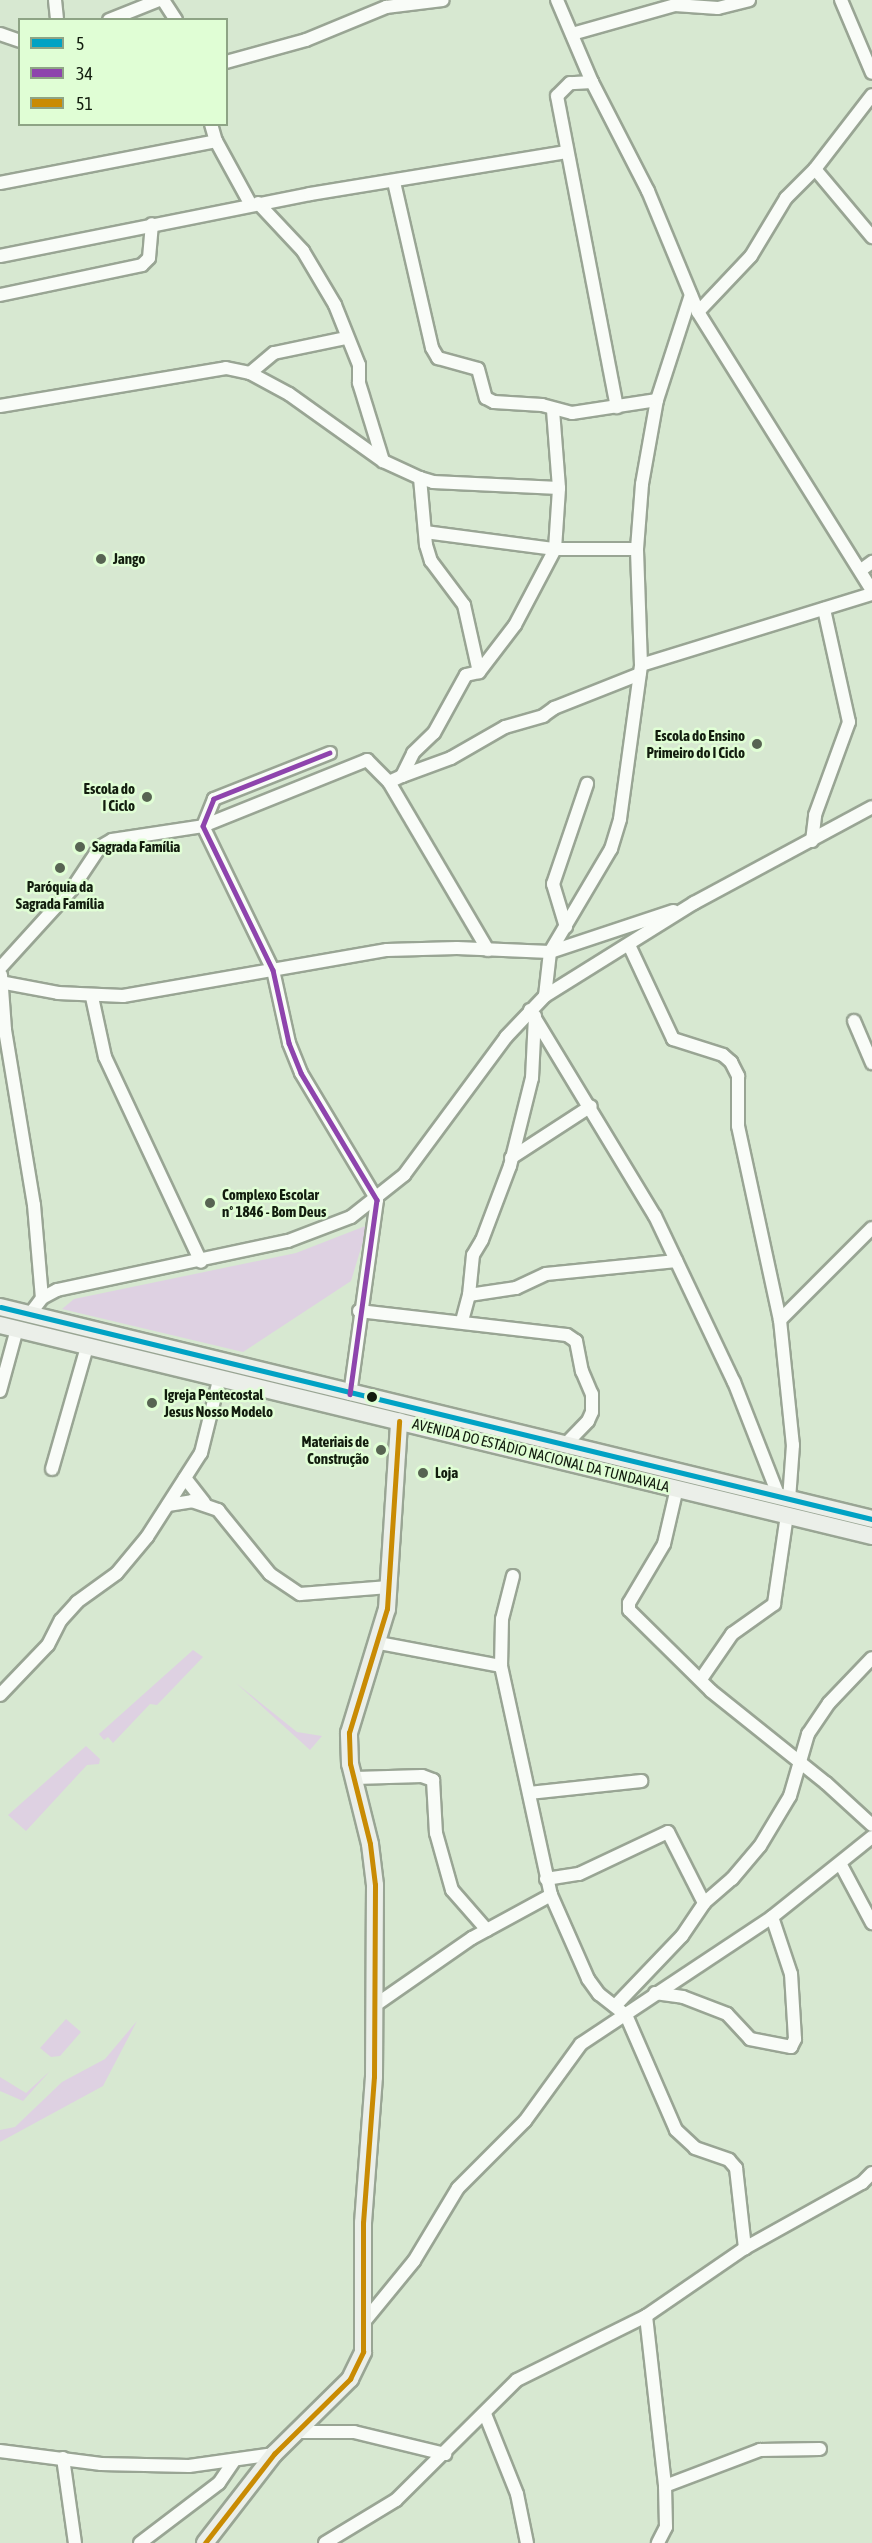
<!DOCTYPE html>
<meta charset="utf-8">
<style>
body{margin:0}
#map{position:relative;width:872px;height:2543px;overflow:hidden;background:#d7e8d1;font-family:"Asap Condensed",sans-serif}
div>[style]{position:absolute}
[style*='--x']{left:calc(var(--x)*1px);top:calc(var(--y)*1px);width:calc(var(--w)*1px);rotate:calc(var(--a)*1deg)}
.green>*{inset:0;background:#ded1e2}
.roads{filter:drop-shadow(2px 0 #99a594) drop-shadow(-2px 0 #99a594) drop-shadow(0 2px #99a594) drop-shadow(0 -2px #99a594)}
.street>*{height:12px;margin:-6px;padding:0 6px;transform-origin:6px;border-radius:6px;background:#f9fcf8}
.secondary>*{height:16px;margin:-8px;padding:0 8px;transform-origin:8px;border-radius:8px;background:#ebefe9}
.bus-1>*{height:4.5px;margin:-2.25px;padding:0 2.25px;transform-origin:2.25px;border-radius:2.25px;background:#01a2c4}
.bus-2>*{height:4.5px;margin:-2.25px;padding:0 2.25px;transform-origin:2.25px;border-radius:2.25px;background:#8e44ad}
.bus-3>*{height:4.5px;margin:-2.25px;padding:0 2.25px;transform-origin:2.25px;border-radius:2.25px;background:#c98b03}
.dots>*{width:16px;height:16px;translate:-50% -50%;box-sizing:border-box;border:3px solid #e0fed5;border-radius:50%}
span{translate:-50% -50%;white-space:nowrap;text-align:center;line-height:1.15;-webkit-text-stroke:5px #e0fed5;paint-order:stroke}
.poi-label{font-size:15px;color:#121d0e;font-weight:700}
.left{translate:0 -50%;text-align:left}
.right{translate:-100% -50%;text-align:right}
.street-label{font-size:15px;color:#121d0e}
.legend{position:absolute;left:18px;top:18px;width:210px;height:108px;box-sizing:border-box;background:#e0fed5;border:2px solid #8ea485;margin:0;padding:8px 10px;list-style:none;font-size:18px;color:#121d0e}
.legend li{display:flex;align-items:center;gap:12px;height:30px}
.legend b{width:30px;border:2px solid #8ea485}
</style>
<div id="map">
<div class="green">
<i style="clip-path:polygon(368px 1225px,351px 1281px,243px 1352px,62px 1309px,74px 1299px,296px 1253px)"></i>
<i style="clip-path:polygon(193px 1650px,203px 1657px,157px 1705px,150px 1704px,113px 1743px,108px 1737px,104px 1740px,99px 1734px)"></i>
<i style="clip-path:polygon(236px 1683px,297px 1732px,322px 1736px,310px 1750px)"></i>
<i style="clip-path:polygon(86px 1746px,100px 1759px,99px 1764px,87px 1765px,26px 1831px,8px 1815px)"></i>
<i style="clip-path:polygon(66px 2019px,81px 2032px,60px 2056px,51px 2057px,40px 2048px)"></i>
<i style="clip-path:polygon(137px 2021px,103px 2086px,0 2142px,0 2130px,15px 2127px,62px 2082px,105px 2059px)"></i>
<i style="clip-path:polygon(50px 2071px,23px 2101px,0 2091px,0 2077px,26px 2093px)"></i>
</div>
<div class="roads">
<div class="street">
<i style="--x:55;--y:0;--w:20;--a:84"></i>
<i style="--x:163;--y:0;--w:24;--a:57"></i>
<i style="--x:557;--y:0;--w:89;--a:66.9"></i>
<i style="--x:592;--y:82;--w:123;--a:62.8"></i>
<i style="--x:648;--y:191;--w:131;--a:67.5"></i>
<i style="--x:698;--y:312;--w:328;--a:58"></i>
<i style="--x:841;--y:0;--w:79;--a:67"></i>
<i style="--x:109;--y:20;--w:54;--a:-21.8"></i>
<i style="--x:0;--y:34;--w:21;--a:19"></i>
<i style="--x:572;--y:34;--w:107;--a:-15.7"></i>
<i style="--x:675;--y:5;--w:43;--a:4"></i>
<i style="--x:718;--y:8;--w:32;--a:-14"></i>
<i style="--x:226;--y:62;--w:83;--a:-15.4"></i>
<i style="--x:306;--y:40;--w:87;--a:-22.4"></i>
<i style="--x:386;--y:7;--w:57;--a:-7"></i>
<i style="--x:592;--y:82;--w:22;--a:177"></i>
<i style="--x:570;--y:83;--w:18;--a:135"></i>
<i style="--x:557;--y:96;--w:317;--a:79.1"></i>
<i style="--x:211;--y:124;--w:18;--a:74"></i>
<i style="--x:216;--y:141;--w:73;--a:61.3"></i>
<i style="--x:815;--y:169;--w:89;--a:50"></i>
<i style="--x:394;--y:182;--w:170;--a:77.1"></i>
<i style="--x:432;--y:348;--w:12;--a:59"></i>
<i style="--x:438;--y:358;--w:41;--a:15.4"></i>
<i style="--x:478;--y:369;--w:30;--a:75"></i>
<i style="--x:486;--y:398;--w:9;--a:27"></i>
<i style="--x:494;--y:402;--w:48;--a:3.6"></i>
<i style="--x:542;--y:405;--w:31;--a:15"></i>
<i style="--x:572;--y:413;--w:86;--a:-8.7"></i>
<i style="--x:0;--y:183;--w:220;--a:-11"></i>
<i style="--x:258;--y:203;--w:66;--a:46.8"></i>
<i style="--x:303;--y:251;--w:63;--a:59.3"></i>
<i style="--x:335;--y:305;--w:65;--a:68.2"></i>
<i style="--x:359;--y:365;--w:18;--a:90"></i>
<i style="--x:359;--y:383;--w:82;--a:72.9"></i>
<i style="--x:0;--y:256;--w:316;--a:-11.3"></i>
<i style="--x:310;--y:194;--w:260;--a:-9.3"></i>
<i style="--x:0;--y:295;--w:145;--a:-11.9"></i>
<i style="--x:142;--y:265;--w:10;--a:-45"></i>
<i style="--x:149;--y:258;--w:34;--a:-85"></i>
<i style="--x:698;--y:312;--w:77;--a:-46.6"></i>
<i style="--x:751;--y:256;--w:68;--a:-58.9"></i>
<i style="--x:786;--y:198;--w:41;--a:-45"></i>
<i style="--x:815;--y:169;--w:93;--a:-52.4"></i>
<i style="--x:250;--y:373;--w:31;--a:-40"></i>
<i style="--x:274;--y:353;--w:74;--a:-11.8"></i>
<i style="--x:0;--y:406;--w:229;--a:-9.5"></i>
<i style="--x:226;--y:368;--w:25;--a:12"></i>
<i style="--x:250;--y:373;--w:44;--a:28.3"></i>
<i style="--x:289;--y:394;--w:115;--a:35.5"></i>
<i style="--x:383;--y:461;--w:41;--a:24.7"></i>
<i style="--x:420;--y:478;--w:14;--a:17"></i>
<i style="--x:433;--y:482;--w:126;--a:2.7"></i>
<i style="--x:420;--y:478;--w:67;--a:84.9"></i>
<i style="--x:426;--y:545;--w:17;--a:73"></i>
<i style="--x:431;--y:561;--w:55;--a:53.1"></i>
<i style="--x:464;--y:605;--w:69;--a:77.4"></i>
<i style="--x:425;--y:532;--w:131;--a:7.5"></i>
<i style="--x:555;--y:549;--w:82;--a:0"></i>
<i style="--x:861;--y:570;--w:14;--a:-36"></i>
<i style="--x:641;--y:665;--w:242;--a:-17.1"></i>
<i style="--x:330;--y:753;--w:125;--a:158.4"></i>
<i style="--x:214;--y:799;--w:29;--a:112"></i>
<i style="--x:203;--y:826;--w:160;--a:64.1"></i>
<i style="--x:273;--y:970;--w:75;--a:77.6"></i>
<i style="--x:289;--y:1043;--w:32;--a:68"></i>
<i style="--x:301;--y:1073;--w:148;--a:59.1"></i>
<i style="--x:377;--y:1200;--w:196;--a:97.9"></i>
<i style="--x:402;--y:776;--w:52;--a:-20.2"></i>
<i style="--x:451;--y:758;--w:62;--a:-29.9"></i>
<i style="--x:505;--y:727;--w:40;--a:-16"></i>
<i style="--x:543;--y:716;--w:14;--a:-36"></i>
<i style="--x:554;--y:708;--w:92;--a:-21.6"></i>
<i style="--x:389;--y:782;--w:14;--a:-25"></i>
<i style="--x:402;--y:776;--w:25;--a:-64"></i>
<i style="--x:413;--y:753;--w:29;--a:-44"></i>
<i style="--x:434;--y:733;--w:66;--a:-61.1"></i>
<i style="--x:466;--y:675;--w:13;--a:-13"></i>
<i style="--x:479;--y:672;--w:59;--a:-52.5"></i>
<i style="--x:515;--y:625;--w:86;--a:-62.2"></i>
<i style="--x:555;--y:549;--w:61;--a:-86.2"></i>
<i style="--x:559;--y:488;--w:78;--a:-94.4"></i>
<i style="--x:812;--y:841;--w:26;--a:-83"></i>
<i style="--x:815;--y:815;--w:99;--a:-69.9"></i>
<i style="--x:849;--y:722;--w:116;--a:-102.5"></i>
<i style="--x:566;--y:927;--w:45;--a:-106.8"></i>
<i style="--x:553;--y:884;--w:106;--a:-71.2"></i>
<i style="--x:629;--y:945;--w:104;--a:64.9"></i>
<i style="--x:673;--y:1039;--w:52;--a:17.7"></i>
<i style="--x:723;--y:1055;--w:11;--a:41"></i>
<i style="--x:731;--y:1062;--w:16;--a:63"></i>
<i style="--x:738;--y:1076;--w:50;--a:90"></i>
<i style="--x:738;--y:1126;--w:198;--a:77.8"></i>
<i style="--x:780;--y:1320;--w:126;--a:84.1"></i>
<i style="--x:793;--y:1445;--w:55;--a:94.2"></i>
<i style="--x:1;--y:967;--w:105;--a:-47.7"></i>
<i style="--x:72;--y:889;--w:50;--a:-56.3"></i>
<i style="--x:100;--y:847;--w:14;--a:-30"></i>
<i style="--x:112;--y:840;--w:92;--a:-8.7"></i>
<i style="--x:203;--y:826;--w:177;--a:-21.9"></i>
<i style="--x:367;--y:760;--w:31;--a:45"></i>
<i style="--x:389;--y:782;--w:195;--a:59.5"></i>
<i style="--x:1;--y:975;--w:55;--a:85.8"></i>
<i style="--x:5;--y:1030;--w:177;--a:80.6"></i>
<i style="--x:34;--y:1205;--w:93;--a:85.1"></i>
<i style="--x:0;--y:982;--w:59;--a:10.7"></i>
<i style="--x:58;--y:993;--w:65;--a:2.6"></i>
<i style="--x:123;--y:996;--w:268;--a:-9.9"></i>
<i style="--x:387;--y:950;--w:70;--a:-1.6"></i>
<i style="--x:457;--y:948;--w:93;--a:2.5"></i>
<i style="--x:550;--y:952;--w:130;--a:-18.4"></i>
<i style="--x:545;--y:996;--w:44;--a:-83.5"></i>
<i style="--x:550;--y:952;--w:120;--a:-59.4"></i>
<i style="--x:611;--y:849;--w:31;--a:-73"></i>
<i style="--x:620;--y:819;--w:155;--a:-82.2"></i>
<i style="--x:641;--y:665;--w:116;--a:-92"></i>
<i style="--x:637;--y:549;--w:65;--a:-85.6"></i>
<i style="--x:642;--y:484;--w:85;--a:-79.9"></i>
<i style="--x:657;--y:400;--w:110;--a:-72.1"></i>
<i style="--x:92;--y:997;--w:61;--a:77.8"></i>
<i style="--x:105;--y:1057;--w:226;--a:64.9"></i>
<i style="--x:530;--y:1010;--w:241;--a:58.8"></i>
<i style="--x:655;--y:1216;--w:184;--a:64.6"></i>
<i style="--x:734;--y:1382;--w:123;--a:68.6"></i>
<i style="--x:854;--y:1021;--w:46;--a:66.8"></i>
<i style="--x:511;--y:1158;--w:95;--a:-33"></i>
<i style="--x:469;--y:1295;--w:48;--a:-8.5"></i>
<i style="--x:516;--y:1288;--w:33;--a:-25"></i>
<i style="--x:546;--y:1274;--w:131;--a:-5.7"></i>
<i style="--x:359;--y:1311;--w:209;--a:6.6"></i>
<i style="--x:567;--y:1335;--w:11;--a:34"></i>
<i style="--x:576;--y:1341;--w:31;--a:79"></i>
<i style="--x:582;--y:1371;--w:25;--a:67"></i>
<i style="--x:592;--y:1394;--w:18;--a:90"></i>
<i style="--x:592;--y:1412;--w:10;--a:114"></i>
<i style="--x:588;--y:1421;--w:33;--a:134"></i>
<i style="--x:30;--y:1314;--w:20;--a:-53"></i>
<i style="--x:42;--y:1298;--w:17;--a:-28"></i>
<i style="--x:57;--y:1290;--w:236;--a:-12"></i>
<i style="--x:288;--y:1241;--w:67;--a:-20.9"></i>
<i style="--x:351;--y:1217;--w:68;--a:-38.4"></i>
<i style="--x:404;--y:1175;--w:172;--a:-53.5"></i>
<i style="--x:506;--y:1037;--w:57;--a:-46.4"></i>
<i style="--x:545;--y:996;--w:176;--a:-32"></i>
<i style="--x:694;--y:903;--w:202;--a:-28.3"></i>
<i style="--x:780;--y:1320;--w:130;--a:-45"></i>
<i style="--x:462;--y:1321;--w:27;--a:-75"></i>
<i style="--x:469;--y:1295;--w:40;--a:-84.3"></i>
<i style="--x:473;--y:1255;--w:17;--a:-59"></i>
<i style="--x:482;--y:1240;--w:79;--a:-69.3"></i>
<i style="--x:510;--y:1166;--w:91;--a:-76"></i>
<i style="--x:532;--y:1078;--w:62;--a:-87.2"></i>
<i style="--x:0;--y:1391;--w:64;--a:-74.7"></i>
<i style="--x:52;--y:1469;--w:127;--a:-74"></i>
<i style="--x:185;--y:1478;--w:31;--a:52"></i>
<i style="--x:677;--y:1488;--w:57;--a:103.1"></i>
<i style="--x:664;--y:1544;--w:69;--a:120.7"></i>
<i style="--x:629;--y:1603;--w:7;--a:90"></i>
<i style="--x:629;--y:1610;--w:115;--a:44.6"></i>
<i style="--x:711;--y:1691;--w:147;--a:38.7"></i>
<i style="--x:826;--y:1783;--w:62;--a:42.4"></i>
<i style="--x:168;--y:1505;--w:24;--a:-9"></i>
<i style="--x:192;--y:1501;--w:28;--a:19"></i>
<i style="--x:218;--y:1510;--w:82;--a:50.9"></i>
<i style="--x:270;--y:1574;--w:36;--a:34"></i>
<i style="--x:300;--y:1594;--w:89;--a:-4.5"></i>
<i style="--x:513;--y:1576;--w:44;--a:104.3"></i>
<i style="--x:502;--y:1619;--w:47;--a:91.2"></i>
<i style="--x:501;--y:1666;--w:234;--a:77.7"></i>
<i style="--x:551;--y:1895;--w:92;--a:66.2"></i>
<i style="--x:588;--y:1979;--w:19;--a:54"></i>
<i style="--x:599;--y:1994;--w:34;--a:38"></i>
<i style="--x:626;--y:2015;--w:125;--a:66.5"></i>
<i style="--x:676;--y:2130;--w:26;--a:43"></i>
<i style="--x:695;--y:2148;--w:36;--a:19"></i>
<i style="--x:729;--y:2160;--w:11;--a:49"></i>
<i style="--x:736;--y:2168;--w:81;--a:83.6"></i>
<i style="--x:379;--y:1643;--w:124;--a:10.7"></i>
<i style="--x:701;--y:1679;--w:55;--a:-55.4"></i>
<i style="--x:732;--y:1634;--w:52;--a:-35.5"></i>
<i style="--x:774;--y:1604;--w:90;--a:-81.7"></i>
<i style="--x:0;--y:1695;--w:69;--a:-46.2"></i>
<i style="--x:48;--y:1645;--w:28;--a:-63"></i>
<i style="--x:61;--y:1620;--w:24;--a:-48"></i>
<i style="--x:77;--y:1602;--w:49;--a:-35.9"></i>
<i style="--x:117;--y:1573;--w:47;--a:-50.2"></i>
<i style="--x:147;--y:1537;--w:100;--a:-57.3"></i>
<i style="--x:201;--y:1453;--w:75;--a:-76.1"></i>
<i style="--x:355;--y:1778;--w:67;--a:-1.7"></i>
<i style="--x:422;--y:1776;--w:12;--a:20"></i>
<i style="--x:433;--y:1780;--w:53;--a:86.8"></i>
<i style="--x:436;--y:1833;--w:59;--a:74.3"></i>
<i style="--x:452;--y:1890;--w:53;--a:48.8"></i>
<i style="--x:529;--y:1793;--w:113;--a:-6.1"></i>
<i style="--x:841;--y:1865;--w:66;--a:61.9"></i>
<i style="--x:546;--y:1879;--w:33;--a:-9"></i>
<i style="--x:579;--y:1874;--w:98;--a:-25.3"></i>
<i style="--x:668;--y:1832;--w:80;--a:63.1"></i>
<i style="--x:655;--y:1993;--w:28;--a:8"></i>
<i style="--x:683;--y:1997;--w:47;--a:21.1"></i>
<i style="--x:727;--y:2014;--w:34;--a:47"></i>
<i style="--x:750;--y:2039;--w:42;--a:11"></i>
<i style="--x:791;--y:2047;--w:9;--a:-63"></i>
<i style="--x:795;--y:2039;--w:65;--a:-93.5"></i>
<i style="--x:791;--y:1974;--w:60;--a:-108.4"></i>
<i style="--x:374;--y:2006;--w:119;--a:-34.8"></i>
<i style="--x:472;--y:1938;--w:90;--a:-28.6"></i>
<i style="--x:615;--y:2006;--w:97;--a:-46.3"></i>
<i style="--x:682;--y:1936;--w:40;--a:-56"></i>
<i style="--x:704;--y:1903;--w:37;--a:-41"></i>
<i style="--x:732;--y:1879;--w:43;--a:-49.7"></i>
<i style="--x:760;--y:1846;--w:58;--a:-59"></i>
<i style="--x:790;--y:1796;--w:65;--a:-73.8"></i>
<i style="--x:808;--y:1734;--w:37;--a:-56"></i>
<i style="--x:829;--y:1703;--w:62;--a:-46.3"></i>
<i style="--x:646;--y:2316;--w:171;--a:83.6"></i>
<i style="--x:665;--y:2486;--w:41;--a:88.6"></i>
<i style="--x:666;--y:2527;--w:18;--a:117"></i>
<i style="--x:364;--y:2322;--w:79;--a:-50.7"></i>
<i style="--x:414;--y:2261;--w:85;--a:-58.9"></i>
<i style="--x:458;--y:2188;--w:95;--a:-45"></i>
<i style="--x:525;--y:2121;--w:95;--a:-54"></i>
<i style="--x:581;--y:2044;--w:229;--a:-33.6"></i>
<i style="--x:772;--y:1917;--w:128;--a:-38.7"></i>
<i style="--x:485;--y:2414;--w:86;--a:68.2"></i>
<i style="--x:517;--y:2494;--w:50;--a:78.5"></i>
<i style="--x:299;--y:2432;--w:55;--a:0"></i>
<i style="--x:354;--y:2432;--w:94;--a:13.6"></i>
<i style="--x:0;--y:2451;--w:102;--a:7.3"></i>
<i style="--x:101;--y:2464;--w:88;--a:1.3"></i>
<i style="--x:189;--y:2466;--w:86;--a:-8"></i>
<i style="--x:63;--y:2458;--w:86;--a:82"></i>
<i style="--x:665;--y:2486;--w:102;--a:-20.8"></i>
<i style="--x:760;--y:2450;--w:60;--a:-1"></i>
<i style="--x:140;--y:2543;--w:99;--a:-37.2"></i>
<i style="--x:219;--y:2483;--w:25;--a:-56"></i>
<i style="--x:325;--y:2543;--w:83;--a:-31.2"></i>
<i style="--x:396;--y:2500;--w:170;--a:-44.8"></i>
<i style="--x:517;--y:2380;--w:144;--a:-26.4"></i>
<i style="--x:646;--y:2316;--w:120;--a:-34.5"></i>
<i style="--x:745;--y:2248;--w:134;--a:-29.1"></i>
<i style="--x:862;--y:2183;--w:14;--a:-45"></i>
</div>
<div class="secondary">
<i style="--x:0;--y:1307;--w:897;--a:13.66"></i>
<i style="--x:0;--y:1325;--w:897;--a:13.6"></i>
<i style="--x:205;--y:2543;--w:113;--a:-52.2"></i>
<i style="--x:274;--y:2454;--w:107;--a:-44.6"></i>
<i style="--x:350;--y:2379;--w:30;--a:-64"></i>
<i style="--x:363;--y:2352;--w:129;--a:-90"></i>
<i style="--x:363;--y:2223;--w:146;--a:-85.7"></i>
<i style="--x:374;--y:2077;--w:192;--a:-89.7"></i>
<i style="--x:375;--y:1885;--w:41;--a:-97"></i>
<i style="--x:370;--y:1844;--w:82;--a:-104"></i>
<i style="--x:350;--y:1764;--w:31;--a:-92"></i>
<i style="--x:349;--y:1733;--w:130;--a:-73"></i>
<i style="--x:387;--y:1609;--w:188;--a:-86.3"></i>
</div>
</div>
<div class="bus-1">
<i style="--x:1;--y:1307;--w:896;--a:13.68"></i>
</div>
<div class="bus-2">
<i style="--x:330;--y:753;--w:125;--a:158.4"></i>
<i style="--x:214;--y:799;--w:29;--a:112"></i>
<i style="--x:203;--y:826;--w:160;--a:64.1"></i>
<i style="--x:273;--y:970;--w:75;--a:77.6"></i>
<i style="--x:289;--y:1043;--w:32;--a:68"></i>
<i style="--x:301;--y:1073;--w:148;--a:59.1"></i>
<i style="--x:377;--y:1200;--w:196;--a:97.9"></i>
</div>
<div class="bus-3">
<i style="--x:205;--y:2543;--w:113;--a:-52.2"></i>
<i style="--x:274;--y:2454;--w:107;--a:-44.6"></i>
<i style="--x:350;--y:2379;--w:30;--a:-64"></i>
<i style="--x:363;--y:2352;--w:129;--a:-90"></i>
<i style="--x:363;--y:2223;--w:146;--a:-85.7"></i>
<i style="--x:374;--y:2077;--w:192;--a:-89.7"></i>
<i style="--x:375;--y:1885;--w:41;--a:-97"></i>
<i style="--x:370;--y:1844;--w:82;--a:-104"></i>
<i style="--x:350;--y:1764;--w:31;--a:-92"></i>
<i style="--x:349;--y:1733;--w:130;--a:-73"></i>
<i style="--x:387;--y:1609;--w:188;--a:-86.3"></i>
</div>
<div class="dots">
<i style="left:101px;top:559px;background:#576452"></i>
<i style="left:757px;top:744px;background:#576452"></i>
<i style="left:147px;top:797px;background:#576452"></i>
<i style="left:80px;top:847px;background:#576452"></i>
<i style="left:60px;top:868px;background:#576452"></i>
<i style="left:210px;top:1203px;background:#576452"></i>
<i style="left:372px;top:1397px;background:#121d0e"></i>
<i style="left:152px;top:1403px;background:#576452"></i>
<i style="left:381px;top:1450px;background:#576452"></i>
<i style="left:423px;top:1473px;background:#576452"></i>
</div>
<div class="poi-label">
<span class="left" style="left:113px;top:559px">Jango</span>
<span class="right" style="left:745px;top:744px">Escola do Ensino<br>Primeiro do I Ciclo</span>
<span class="right" style="left:135px;top:797px">Escola do<br>I Ciclo</span>
<span class="left" style="left:92px;top:847px">Sagrada Família</span>
<span style="left:60px;top:895px">Paróquia da<br>Sagrada Família</span>
<span class="left" style="left:222px;top:1203px">Complexo Escolar<br>nº 1846 - Bom Deus</span>
<span class="left" style="left:164px;top:1403px">Igreja Pentecostal<br>Jesus Nosso Modelo</span>
<span class="right" style="left:369px;top:1450px">Materiais de<br>Construção</span>
<span class="left" style="left:435px;top:1473px">Loja</span>
</div>
<div class="street-label">
<span style="left:541px;top:1455px;rotate:14deg">AVENIDA DO ESTÁDIO NACIONAL DA TUNDAVALA</span>
</div>
<ul class="legend">
<li><b style="height:8px;background:#01a2c4"></b>5</li>
<li><b style="height:8px;background:#8e44ad"></b>34</li>
<li><b style="height:8px;background:#c98b03"></b>51</li>
</ul>
</div>
